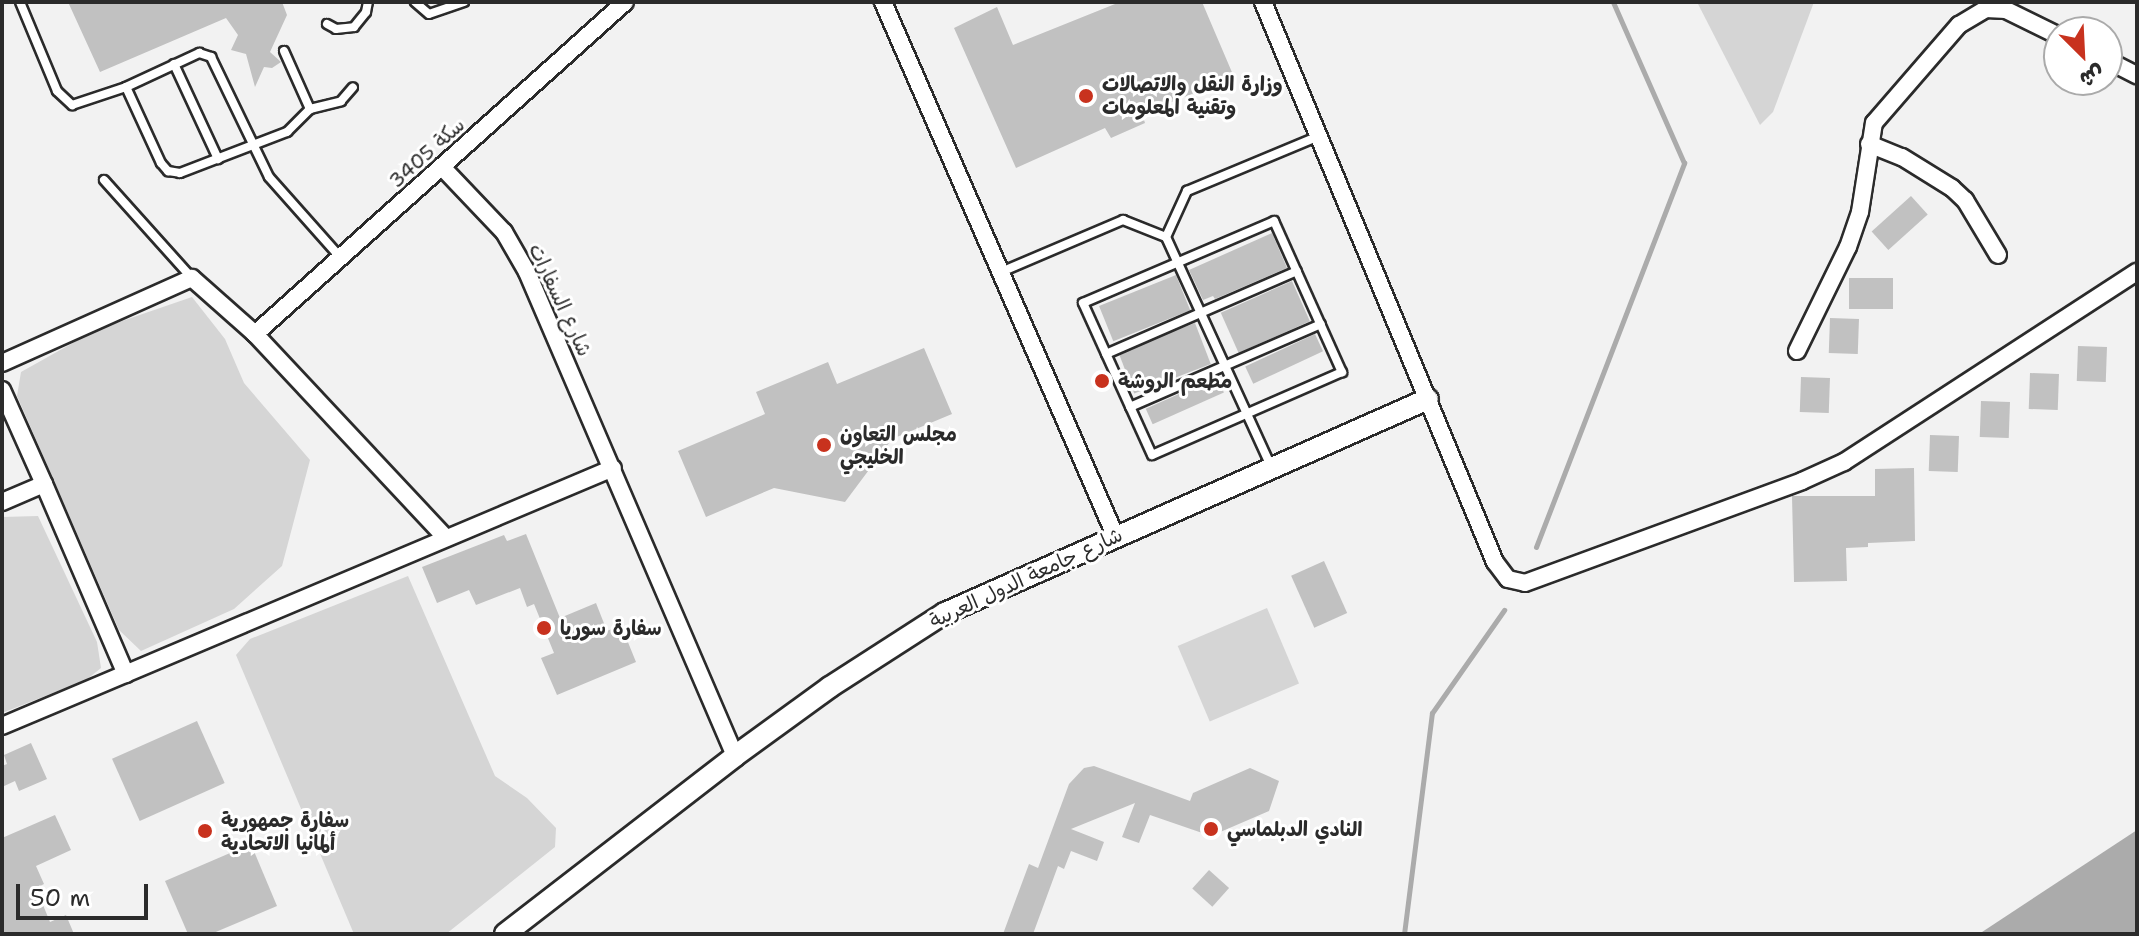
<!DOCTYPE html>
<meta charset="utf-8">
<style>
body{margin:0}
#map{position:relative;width:2139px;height:936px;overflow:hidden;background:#f2f2f2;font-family:"Shantell Sans","Playpen Sans Arabic",sans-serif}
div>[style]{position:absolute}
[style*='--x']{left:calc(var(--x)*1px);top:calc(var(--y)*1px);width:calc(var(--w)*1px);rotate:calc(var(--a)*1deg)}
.green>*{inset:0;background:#d5d5d5;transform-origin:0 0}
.water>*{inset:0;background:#ababab}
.stream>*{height:5px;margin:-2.5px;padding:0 2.5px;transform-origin:2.5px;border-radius:2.5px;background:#ababab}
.building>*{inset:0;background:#c1c1c1;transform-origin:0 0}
.roads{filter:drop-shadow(2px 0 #2b2b2b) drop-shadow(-2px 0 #2b2b2b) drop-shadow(0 2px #2b2b2b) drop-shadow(0 -2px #2b2b2b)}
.service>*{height:8px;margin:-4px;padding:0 4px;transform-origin:4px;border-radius:4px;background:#fff}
.minor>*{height:16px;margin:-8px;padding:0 8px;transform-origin:8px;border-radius:8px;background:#fff}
.tertiary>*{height:20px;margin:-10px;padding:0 10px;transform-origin:10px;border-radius:10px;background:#fff}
.dots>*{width:22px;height:22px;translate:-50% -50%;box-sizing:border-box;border:4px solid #fff;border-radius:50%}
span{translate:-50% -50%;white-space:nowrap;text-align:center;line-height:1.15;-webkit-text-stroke:6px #fff;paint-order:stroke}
.poi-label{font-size:20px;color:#2b2b2b;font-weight:700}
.left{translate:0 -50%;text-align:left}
.street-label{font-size:20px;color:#2b2b2b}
.frame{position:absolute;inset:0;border:4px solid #2b2b2b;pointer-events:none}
.north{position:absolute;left:2043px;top:16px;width:80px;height:80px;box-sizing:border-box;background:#fff;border:2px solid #aaa;border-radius:50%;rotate:156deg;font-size:22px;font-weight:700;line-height:32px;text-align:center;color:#2b2b2b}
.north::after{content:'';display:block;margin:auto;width:28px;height:36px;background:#c8321e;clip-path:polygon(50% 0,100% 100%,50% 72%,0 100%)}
.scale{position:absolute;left:16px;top:884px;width:132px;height:36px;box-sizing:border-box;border:4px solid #2b2b2b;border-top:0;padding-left:10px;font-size:24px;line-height:28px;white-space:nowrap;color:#2b2b2b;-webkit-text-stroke:6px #fff;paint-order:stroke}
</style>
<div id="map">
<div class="green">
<i style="clip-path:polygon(1697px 2px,1814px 2px,1773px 112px,1760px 125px)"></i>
<i style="clip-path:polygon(192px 297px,225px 339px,244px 383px,310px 460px,282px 566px,234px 609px,141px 651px,119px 630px,17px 396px,21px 372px,96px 330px)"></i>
<i style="clip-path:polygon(38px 516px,97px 642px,101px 668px,86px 680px,2px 713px,2px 517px)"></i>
<i style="clip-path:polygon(408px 576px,495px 776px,527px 798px,556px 828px,555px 847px,446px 934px,354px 934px,236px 655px,250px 639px)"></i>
<i style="left:1267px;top:608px;width:82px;height:97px;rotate:67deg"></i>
</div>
<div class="water">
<i style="clip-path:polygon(2137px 830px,2137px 934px,1979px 934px)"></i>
</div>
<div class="stream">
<i style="--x:1536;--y:547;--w:412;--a:-68.9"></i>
<i style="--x:1684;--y:163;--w:176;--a:-113.8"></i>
<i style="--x:1404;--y:934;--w:223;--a:-82.8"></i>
<i style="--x:1432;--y:713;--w:126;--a:-55"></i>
</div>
<div class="building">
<i style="clip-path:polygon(68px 2px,282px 2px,287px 15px,270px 52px,281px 62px,272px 68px,264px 67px,255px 87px,246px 54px,231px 50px,238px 35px,226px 18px,100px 72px)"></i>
<i style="clip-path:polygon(1120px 2px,1202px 2px,1234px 77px,1142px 114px,1145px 123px,1111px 138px,1105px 128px,1016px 168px,954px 28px,997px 7px,1013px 45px)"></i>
<i style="left:1911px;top:196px;width:25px;height:53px;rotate:48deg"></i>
<i style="clip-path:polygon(1272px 233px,1287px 268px,1215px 299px,1213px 296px,1203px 300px,1189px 270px)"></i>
<i style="left:1176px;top:275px;width:38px;height:83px;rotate:68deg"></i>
<i style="left:1849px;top:278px;width:44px;height:31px"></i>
<i style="left:1292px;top:281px;width:44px;height:78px;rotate:66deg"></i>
<i style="left:1830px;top:318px;width:29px;height:35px;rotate:2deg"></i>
<i style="left:1195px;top:323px;width:44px;height:82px;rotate:69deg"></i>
<i style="left:1315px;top:334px;width:19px;height:77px;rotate:65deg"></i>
<i style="left:2078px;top:346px;width:29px;height:35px;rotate:2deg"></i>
<i style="clip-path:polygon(924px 348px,952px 414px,892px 439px,845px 502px,774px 488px,706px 517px,678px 451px,765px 414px,756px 392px,828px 362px,837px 384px)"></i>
<i style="left:2030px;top:373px;width:29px;height:36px;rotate:2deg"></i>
<i style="left:1217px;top:377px;width:17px;height:78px;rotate:66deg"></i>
<i style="left:1801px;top:377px;width:29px;height:35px;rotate:2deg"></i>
<i style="left:1981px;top:401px;width:29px;height:36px;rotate:2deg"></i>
<i style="left:1930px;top:435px;width:29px;height:36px;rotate:2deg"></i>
<i style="clip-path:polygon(1914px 468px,1915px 541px,1868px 543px,1868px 547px,1846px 548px,1847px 581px,1794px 582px,1792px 496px,1875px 496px,1875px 469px)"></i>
<i style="clip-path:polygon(526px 534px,560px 618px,596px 603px,607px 631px,621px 625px,636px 662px,557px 695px,541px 658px,554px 653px,534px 604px,527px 607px,520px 588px,476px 605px,469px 590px,437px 603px,422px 567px,504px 535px,507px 541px)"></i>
<i style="left:1324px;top:561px;width:57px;height:36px;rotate:66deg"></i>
<i style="left:197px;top:721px;width:68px;height:93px;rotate:66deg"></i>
<i style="clip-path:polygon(31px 743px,47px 779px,19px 791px,15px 781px,2px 787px,2px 766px,7px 764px,4px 755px)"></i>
<i style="clip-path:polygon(1094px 766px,1190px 801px,1193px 793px,1250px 768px,1279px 781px,1269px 811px,1211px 836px,1150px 815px,1139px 843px,1122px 837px,1135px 803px,1071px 829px,1104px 842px,1097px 861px,1071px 851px,1064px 869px,1058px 866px,1033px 934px,1003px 934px,1029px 864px,1038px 868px,1069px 784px,1084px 768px)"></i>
<i style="clip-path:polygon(55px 815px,71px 850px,36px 866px,44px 884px,36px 888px,50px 922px,66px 915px,74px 934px,2px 934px,2px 838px)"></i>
<i style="clip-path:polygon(251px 844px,277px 906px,211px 934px,188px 934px,165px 881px)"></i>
<i style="left:1209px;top:870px;width:27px;height:25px;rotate:42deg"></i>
</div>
<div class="roads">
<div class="service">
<i style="--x:20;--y:2;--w:96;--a:67.4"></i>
<i style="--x:57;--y:91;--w:21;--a:43"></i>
<i style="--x:72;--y:105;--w:57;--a:-18.4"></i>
<i style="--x:126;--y:87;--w:81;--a:-25"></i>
<i style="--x:199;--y:53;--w:13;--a:18"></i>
<i style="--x:211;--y:57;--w:133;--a:64.2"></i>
<i style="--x:269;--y:177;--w:107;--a:48.4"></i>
<i style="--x:415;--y:2;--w:18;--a:41"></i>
<i style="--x:429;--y:14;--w:37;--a:-19"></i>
<i style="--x:327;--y:24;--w:10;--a:29"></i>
<i style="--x:336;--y:29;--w:18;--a:-6"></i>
<i style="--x:354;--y:27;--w:19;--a:-51"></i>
<i style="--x:366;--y:12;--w:10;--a:-79"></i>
<i style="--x:284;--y:51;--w:64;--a:65.9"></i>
<i style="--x:174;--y:64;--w:105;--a:65.1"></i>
<i style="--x:126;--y:87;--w:84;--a:65.3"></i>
<i style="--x:161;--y:163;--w:11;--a:49"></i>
<i style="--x:168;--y:171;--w:12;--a:9"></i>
<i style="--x:180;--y:173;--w:115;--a:-21"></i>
<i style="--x:287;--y:132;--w:33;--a:-45"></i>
<i style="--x:310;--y:109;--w:32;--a:-14"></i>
<i style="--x:341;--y:101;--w:18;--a:-49"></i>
<i style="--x:104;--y:180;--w:132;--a:48.1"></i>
<i style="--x:1274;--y:221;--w:166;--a:65.8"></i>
<i style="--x:1342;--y:372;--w:207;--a:156.4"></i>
<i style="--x:1152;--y:455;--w:167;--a:-114.4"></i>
<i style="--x:1083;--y:303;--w:208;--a:-23.2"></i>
<i style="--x:1166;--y:237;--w:51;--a:-65.5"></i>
<i style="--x:1187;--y:191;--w:141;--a:-22.6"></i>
<i style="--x:1001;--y:272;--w:133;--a:-23.1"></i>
<i style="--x:1123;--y:220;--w:46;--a:21.6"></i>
<i style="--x:1166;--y:237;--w:252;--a:65.4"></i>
<i style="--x:1106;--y:354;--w:208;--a:-23.5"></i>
<i style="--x:1130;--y:407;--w:208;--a:-23.5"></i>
</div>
<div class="minor">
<i style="--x:883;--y:2;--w:581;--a:66.48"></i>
<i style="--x:1263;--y:2;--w:606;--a:67.5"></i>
<i style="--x:1495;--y:562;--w:21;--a:53"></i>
<i style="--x:1508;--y:579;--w:17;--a:13"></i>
<i style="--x:1525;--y:583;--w:295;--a:-20.2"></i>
<i style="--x:1802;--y:481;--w:46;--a:-24.3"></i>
<i style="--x:1844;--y:462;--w:349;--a:-33"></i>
<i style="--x:2107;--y:60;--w:34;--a:27"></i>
<i style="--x:1869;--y:144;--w:35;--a:22"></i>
<i style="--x:1902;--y:157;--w:59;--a:31.8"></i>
<i style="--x:1952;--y:188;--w:18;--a:43"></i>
<i style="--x:1965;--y:200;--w:64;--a:59"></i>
<i style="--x:442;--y:167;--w:90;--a:46.4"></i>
<i style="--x:504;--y:232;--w:46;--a:60.1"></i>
<i style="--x:527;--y:272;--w:527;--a:66.74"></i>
<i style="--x:255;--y:334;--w:497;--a:-41.9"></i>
<i style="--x:1797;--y:351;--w:116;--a:-63.9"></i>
<i style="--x:1848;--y:247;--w:37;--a:-71"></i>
<i style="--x:1860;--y:212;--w:90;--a:-81.1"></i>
<i style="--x:1874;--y:123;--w:130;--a:-49.1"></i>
<i style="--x:1959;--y:25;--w:31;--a:-31"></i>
<i style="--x:1986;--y:9;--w:20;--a:3"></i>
<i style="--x:2006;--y:10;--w:59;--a:26.1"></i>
<i style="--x:2;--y:363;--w:208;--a:-24.1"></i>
<i style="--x:192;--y:278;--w:84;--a:41.6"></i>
<i style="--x:255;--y:334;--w:279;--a:46.9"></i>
<i style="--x:2;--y:390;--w:103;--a:65.9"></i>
<i style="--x:44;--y:484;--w:46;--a:156.8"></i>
<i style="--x:44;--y:484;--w:207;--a:66.7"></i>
<i style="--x:2;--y:726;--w:663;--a:-22.89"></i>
</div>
<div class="tertiary">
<i style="--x:505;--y:934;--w:291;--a:-37.7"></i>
<i style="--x:735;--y:756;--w:117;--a:-36"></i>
<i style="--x:830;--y:687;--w:137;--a:-32.8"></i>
<i style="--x:945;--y:613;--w:528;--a:-23.9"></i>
</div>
</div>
<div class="dots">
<i style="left:1086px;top:96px;background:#c8321e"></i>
<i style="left:1102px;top:381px;background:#c8321e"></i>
<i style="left:824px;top:445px;background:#c8321e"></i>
<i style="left:544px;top:628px;background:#c8321e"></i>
<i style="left:1211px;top:829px;background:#c8321e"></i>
<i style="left:205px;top:831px;background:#c8321e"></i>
</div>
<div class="poi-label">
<span class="left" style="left:1102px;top:96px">وزارة النقل والاتصالات<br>وتقنية المعلومات</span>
<span class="left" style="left:1118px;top:381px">مطعم الروشة</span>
<span class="left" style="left:840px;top:446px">مجلس التعاون<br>الخليجي</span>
<span class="left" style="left:560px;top:628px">سفارة سوريا</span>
<span class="left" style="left:221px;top:832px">سفارة جمهورية<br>ألمانيا الاتحادية</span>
<span class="left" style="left:1227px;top:829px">النادي الدبلماسي</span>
</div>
<div class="street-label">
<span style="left:427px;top:153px;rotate:-42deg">سكة 3405</span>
<span style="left:560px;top:300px;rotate:65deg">شارع السفارات</span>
<span style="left:1026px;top:578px;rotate:-25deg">شارع جامعة الدول العربية</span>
</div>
<div class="frame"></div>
<div class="north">ش</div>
<div class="scale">50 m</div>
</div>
